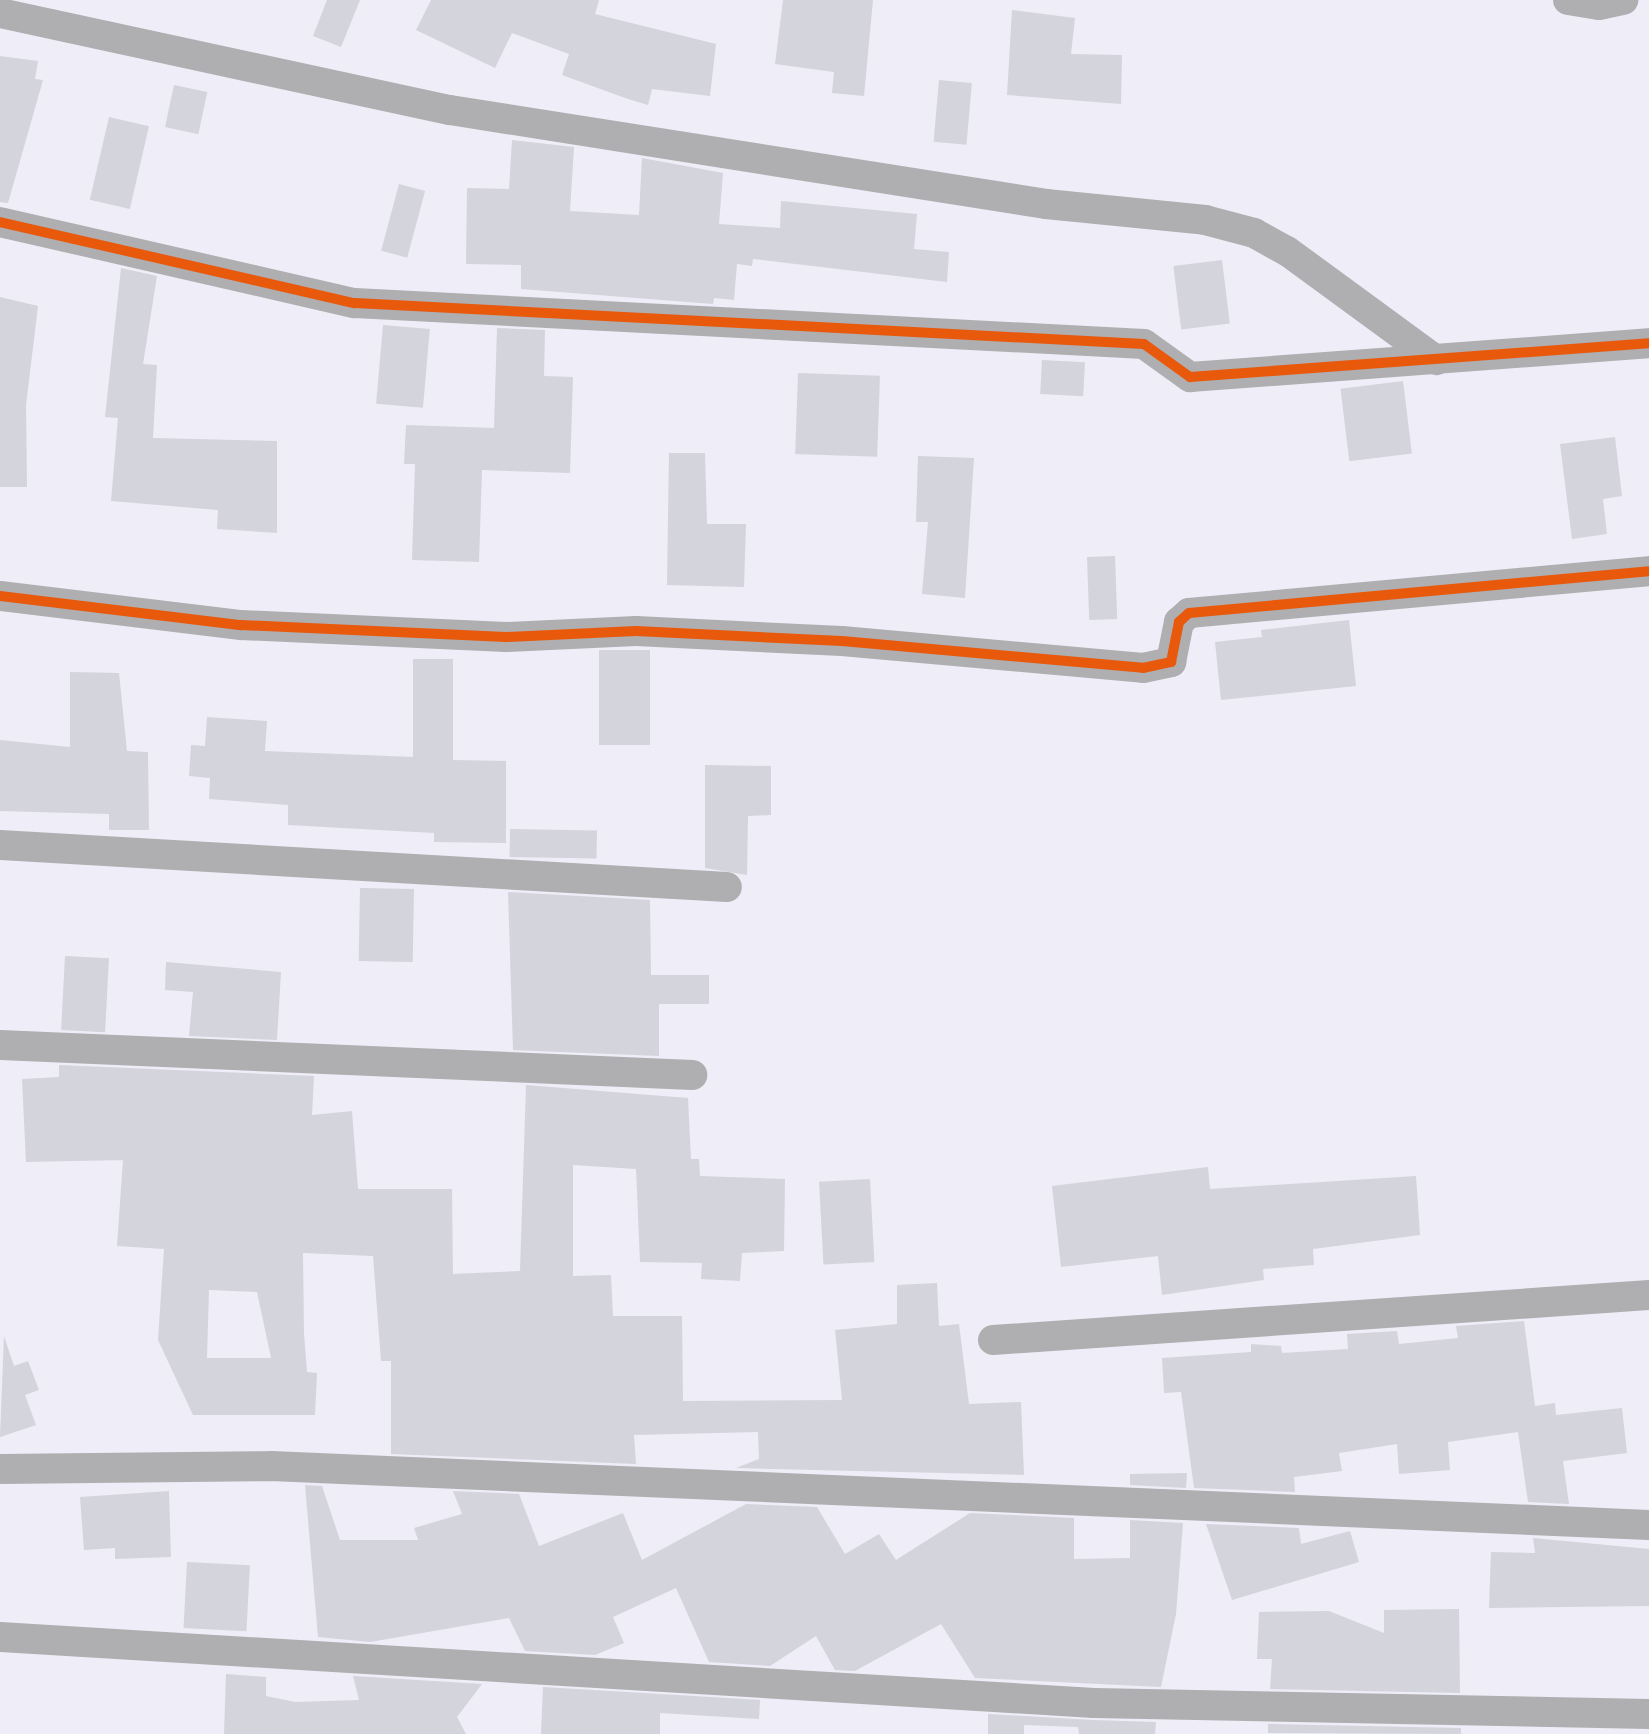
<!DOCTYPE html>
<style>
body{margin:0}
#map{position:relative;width:1649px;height:1734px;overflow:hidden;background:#efedf7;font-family:Commissioner,sans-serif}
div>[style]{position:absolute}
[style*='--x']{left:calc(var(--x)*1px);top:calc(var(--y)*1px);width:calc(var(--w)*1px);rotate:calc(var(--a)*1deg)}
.building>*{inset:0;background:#d4d4dc;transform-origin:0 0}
.street>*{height:30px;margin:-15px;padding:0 15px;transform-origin:15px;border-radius:15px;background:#afaeb1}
.cycleway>*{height:10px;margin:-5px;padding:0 5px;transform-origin:5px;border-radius:5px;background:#e8590c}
span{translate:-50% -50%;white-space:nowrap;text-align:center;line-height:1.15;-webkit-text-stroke:5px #f9f8ff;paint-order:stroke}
</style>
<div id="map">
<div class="building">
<i style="clip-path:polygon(327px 0,360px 0,341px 47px,313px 36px)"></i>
<i style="clip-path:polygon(431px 0,599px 0,595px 14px,716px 44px,710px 96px,652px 89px,648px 105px,628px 99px,562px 75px,569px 54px,512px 33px,495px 68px,416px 30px)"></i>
<i style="clip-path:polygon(783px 0,873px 0,864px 96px,832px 93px,834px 72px,775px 64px)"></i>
<i style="clip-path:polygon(1012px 10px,1075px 18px,1071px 54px,1122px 55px,1121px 104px,1007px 95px)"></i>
<i style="clip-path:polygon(0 56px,38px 61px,35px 79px,43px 80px,8px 203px,0 202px)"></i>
<i style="left:939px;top:80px;width:33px;height:62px;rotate:5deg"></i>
<i style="left:174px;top:85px;width:34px;height:43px;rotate:12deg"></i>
<i style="left:109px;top:117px;width:41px;height:85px;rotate:13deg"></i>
<i style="clip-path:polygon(512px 140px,574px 147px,570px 211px,639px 215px,642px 158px,723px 173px,719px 224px,780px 228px,781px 201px,917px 214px,914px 249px,949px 252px,947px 282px,753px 259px,752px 266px,737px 264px,734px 300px,714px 298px,713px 304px,521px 289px,521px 265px,466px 264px,467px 188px,509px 189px)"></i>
<i style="left:399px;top:184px;width:27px;height:69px;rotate:15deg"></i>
<i style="left:1222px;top:260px;width:64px;height:49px;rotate:83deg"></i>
<i style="clip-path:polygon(121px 268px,157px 276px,143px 364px,157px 365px,153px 438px,277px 441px,277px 533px,217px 529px,218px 510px,111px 501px,118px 418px,105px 417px)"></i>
<i style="clip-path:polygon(0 297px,38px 306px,26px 405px,27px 487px,0 487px)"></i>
<i style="left:383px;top:325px;width:47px;height:79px;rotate:5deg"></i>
<i style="clip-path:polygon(497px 328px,545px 330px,544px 376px,573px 377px,570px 473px,482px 470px,479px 562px,412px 560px,415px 464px,404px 464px,406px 425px,494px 428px)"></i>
<i style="left:1042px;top:360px;width:43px;height:34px;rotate:3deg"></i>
<i style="left:798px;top:373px;width:82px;height:81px;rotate:2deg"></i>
<i style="left:1403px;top:381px;width:73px;height:63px;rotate:83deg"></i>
<i style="clip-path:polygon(1615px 437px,1622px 496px,1603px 499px,1607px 534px,1572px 539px,1560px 444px)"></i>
<i style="clip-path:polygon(669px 453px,705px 453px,707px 524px,746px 524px,744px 587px,667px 585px)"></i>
<i style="clip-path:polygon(918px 456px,974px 458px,965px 598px,922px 594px,928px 522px,916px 522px)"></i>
<i style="left:1115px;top:556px;width:63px;height:28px;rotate:88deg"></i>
<i style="clip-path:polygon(1349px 620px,1356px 686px,1221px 700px,1215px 642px,1262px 637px,1261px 630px)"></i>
<i style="left:599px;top:650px;width:51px;height:95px"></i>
<i style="clip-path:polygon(413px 659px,453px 659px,453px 760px,506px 761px,506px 843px,434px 842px,434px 833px,288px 825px,288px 805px,209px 799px,210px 778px,189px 776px,191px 745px,205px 746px,207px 717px,267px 721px,265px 751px,413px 757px)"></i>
<i style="clip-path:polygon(70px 672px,119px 673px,127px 751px,148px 752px,149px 830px,109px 830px,109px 814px,0 811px,0 740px,70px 747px)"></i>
<i style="clip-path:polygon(705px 765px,771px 766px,771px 815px,748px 816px,747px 875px,705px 868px)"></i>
<i style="left:510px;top:829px;width:87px;height:28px;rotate:1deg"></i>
<i style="left:360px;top:888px;width:54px;height:73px;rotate:1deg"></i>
<i style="clip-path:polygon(508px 892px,650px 900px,651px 975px,709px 975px,709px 1004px,659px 1004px,659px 1056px,513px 1050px)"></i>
<i style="left:65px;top:956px;width:44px;height:74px;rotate:3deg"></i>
<i style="clip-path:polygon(166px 962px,281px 972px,277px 1040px,189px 1036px,193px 992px,165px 990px)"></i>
<i style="clip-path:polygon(evenodd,59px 1065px,314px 1076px,312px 1115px,352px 1111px,358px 1189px,452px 1189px,453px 1274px,520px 1271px,526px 1085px,688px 1098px,691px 1159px,699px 1159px,700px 1176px,785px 1179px,784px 1251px,742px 1253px,740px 1281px,701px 1279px,702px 1263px,640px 1262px,636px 1169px,573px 1165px,573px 1276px,611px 1275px,613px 1316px,682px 1316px,683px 1401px,842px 1400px,835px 1330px,897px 1324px,897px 1285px,937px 1283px,939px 1326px,959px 1324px,969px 1404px,1021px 1402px,1024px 1475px,736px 1468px,759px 1459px,758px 1432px,634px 1435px,636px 1464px,391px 1454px,391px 1361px,381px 1361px,373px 1256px,303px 1253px,304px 1333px,307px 1372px,317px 1373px,315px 1415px,193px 1415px,158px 1340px,164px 1249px,117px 1246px,123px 1160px,26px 1162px,22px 1079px,59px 1077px,59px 1065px,209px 1290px,257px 1292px,271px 1358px,207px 1358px,209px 1290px)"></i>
<i style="clip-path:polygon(1208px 1167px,1210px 1189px,1416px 1176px,1420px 1235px,1313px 1249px,1314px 1265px,1263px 1269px,1264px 1280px,1162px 1295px,1158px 1256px,1061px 1267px,1052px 1186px)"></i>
<i style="left:870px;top:1179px;width:83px;height:51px;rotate:87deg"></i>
<i style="clip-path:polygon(1524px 1321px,1535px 1406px,1555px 1403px,1556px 1415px,1622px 1408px,1627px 1453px,1563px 1461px,1569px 1504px,1528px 1502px,1518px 1432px,1448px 1442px,1450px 1470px,1399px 1474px,1397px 1444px,1339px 1453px,1342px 1471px,1294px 1477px,1295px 1492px,1194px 1488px,1181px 1392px,1164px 1393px,1162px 1358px,1251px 1352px,1251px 1344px,1281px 1346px,1282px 1353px,1348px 1349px,1347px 1334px,1397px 1331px,1399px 1344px,1458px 1338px,1456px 1326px)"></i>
<i style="clip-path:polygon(4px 1336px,14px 1366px,28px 1361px,39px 1390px,25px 1395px,36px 1425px,0 1437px)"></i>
<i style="clip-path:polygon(1187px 1473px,1186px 1488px,1130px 1485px,1130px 1474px)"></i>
<i style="clip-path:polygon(305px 1485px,322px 1486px,340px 1540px,418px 1540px,414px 1528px,462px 1514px,453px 1491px,519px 1494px,539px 1546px,623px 1513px,642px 1560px,746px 1504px,817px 1507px,845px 1554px,879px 1534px,896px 1560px,970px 1513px,1074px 1518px,1074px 1559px,1130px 1558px,1130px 1520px,1183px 1523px,1176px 1614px,1161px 1687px,975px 1678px,941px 1624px,855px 1671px,835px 1670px,816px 1636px,770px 1666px,709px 1662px,676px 1588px,613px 1617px,624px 1643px,595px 1655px,525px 1651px,509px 1618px,370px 1642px,318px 1637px)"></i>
<i style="clip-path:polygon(169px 1491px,171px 1557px,115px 1559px,115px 1548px,84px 1550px,80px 1497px)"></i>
<i style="clip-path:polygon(1206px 1524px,1299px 1528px,1301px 1544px,1350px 1531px,1359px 1562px,1232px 1600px)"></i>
<i style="clip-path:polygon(1533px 1538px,1649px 1549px,1649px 1606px,1489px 1608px,1491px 1552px,1535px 1553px)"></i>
<i style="left:187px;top:1562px;width:63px;height:66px;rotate:3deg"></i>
<i style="clip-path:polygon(1459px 1609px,1460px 1693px,1270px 1689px,1272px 1659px,1257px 1659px,1259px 1612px,1329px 1611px,1384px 1633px,1384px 1610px)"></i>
<i style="clip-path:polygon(226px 1674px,266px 1677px,266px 1696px,295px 1702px,359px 1700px,353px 1676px,482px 1684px,457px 1717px,466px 1734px,224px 1734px)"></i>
<i style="clip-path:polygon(543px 1687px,760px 1700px,759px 1719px,660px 1713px,660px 1734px,541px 1734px)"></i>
<i style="clip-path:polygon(988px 1714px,1093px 1720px,1156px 1722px,1155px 1734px,1079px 1734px,1078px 1727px,1024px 1725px,1024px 1734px,988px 1734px)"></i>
<i style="clip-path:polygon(1268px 1724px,1461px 1728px,1461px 1734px,1268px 1733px)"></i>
</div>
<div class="street">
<i style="--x:1568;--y:0;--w:31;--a:9"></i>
<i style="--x:1599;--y:5;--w:25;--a:-12"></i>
<i style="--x:0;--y:13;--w:460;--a:12.2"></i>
<i style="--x:450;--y:110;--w:603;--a:8.96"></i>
<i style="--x:1046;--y:204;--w:160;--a:5.7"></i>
<i style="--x:1205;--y:220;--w:51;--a:14.9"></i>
<i style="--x:1254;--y:233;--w:38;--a:29"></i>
<i style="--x:1287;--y:251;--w:185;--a:36.2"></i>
<i style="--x:0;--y:222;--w:364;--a:12.9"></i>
<i style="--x:355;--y:303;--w:790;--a:2.97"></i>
<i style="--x:1144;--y:344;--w:57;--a:35.7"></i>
<i style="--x:1190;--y:377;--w:460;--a:-4.2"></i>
<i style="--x:0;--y:596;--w:243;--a:6.9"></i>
<i style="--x:241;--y:625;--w:265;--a:2.6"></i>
<i style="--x:506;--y:637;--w:130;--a:-2.6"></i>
<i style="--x:636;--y:631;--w:206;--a:2.8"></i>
<i style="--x:842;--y:641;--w:302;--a:5.1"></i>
<i style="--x:1143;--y:668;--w:29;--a:-12"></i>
<i style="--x:1171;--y:662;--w:41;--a:-78.7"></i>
<i style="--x:1179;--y:622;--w:13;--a:-42"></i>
<i style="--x:1189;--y:613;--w:462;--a:-5.2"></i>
<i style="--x:0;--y:845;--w:728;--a:3.31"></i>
<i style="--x:0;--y:1045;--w:693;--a:2.48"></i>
<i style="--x:993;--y:1340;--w:658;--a:-3.92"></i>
<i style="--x:0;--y:1469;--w:271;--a:-0.6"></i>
<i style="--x:271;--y:1466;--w:1379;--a:2.45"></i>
<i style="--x:0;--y:1637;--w:1096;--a:3.45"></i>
<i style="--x:1094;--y:1703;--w:555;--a:1.14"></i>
</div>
<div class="cycleway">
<i style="--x:0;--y:222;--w:364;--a:12.9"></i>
<i style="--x:355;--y:303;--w:790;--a:2.97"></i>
<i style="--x:1144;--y:344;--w:57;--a:35.7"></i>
<i style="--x:1190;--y:377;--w:460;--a:-4.2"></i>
<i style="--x:0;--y:596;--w:243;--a:6.9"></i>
<i style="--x:241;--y:625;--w:265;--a:2.6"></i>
<i style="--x:506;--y:637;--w:130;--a:-2.6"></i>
<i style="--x:636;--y:631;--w:206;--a:2.8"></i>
<i style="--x:842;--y:641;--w:302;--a:5.1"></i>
<i style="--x:1143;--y:668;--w:29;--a:-12"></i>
<i style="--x:1171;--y:662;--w:41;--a:-78.7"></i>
<i style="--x:1179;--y:622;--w:13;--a:-42"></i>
<i style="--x:1189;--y:613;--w:462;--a:-5.2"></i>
</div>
</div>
